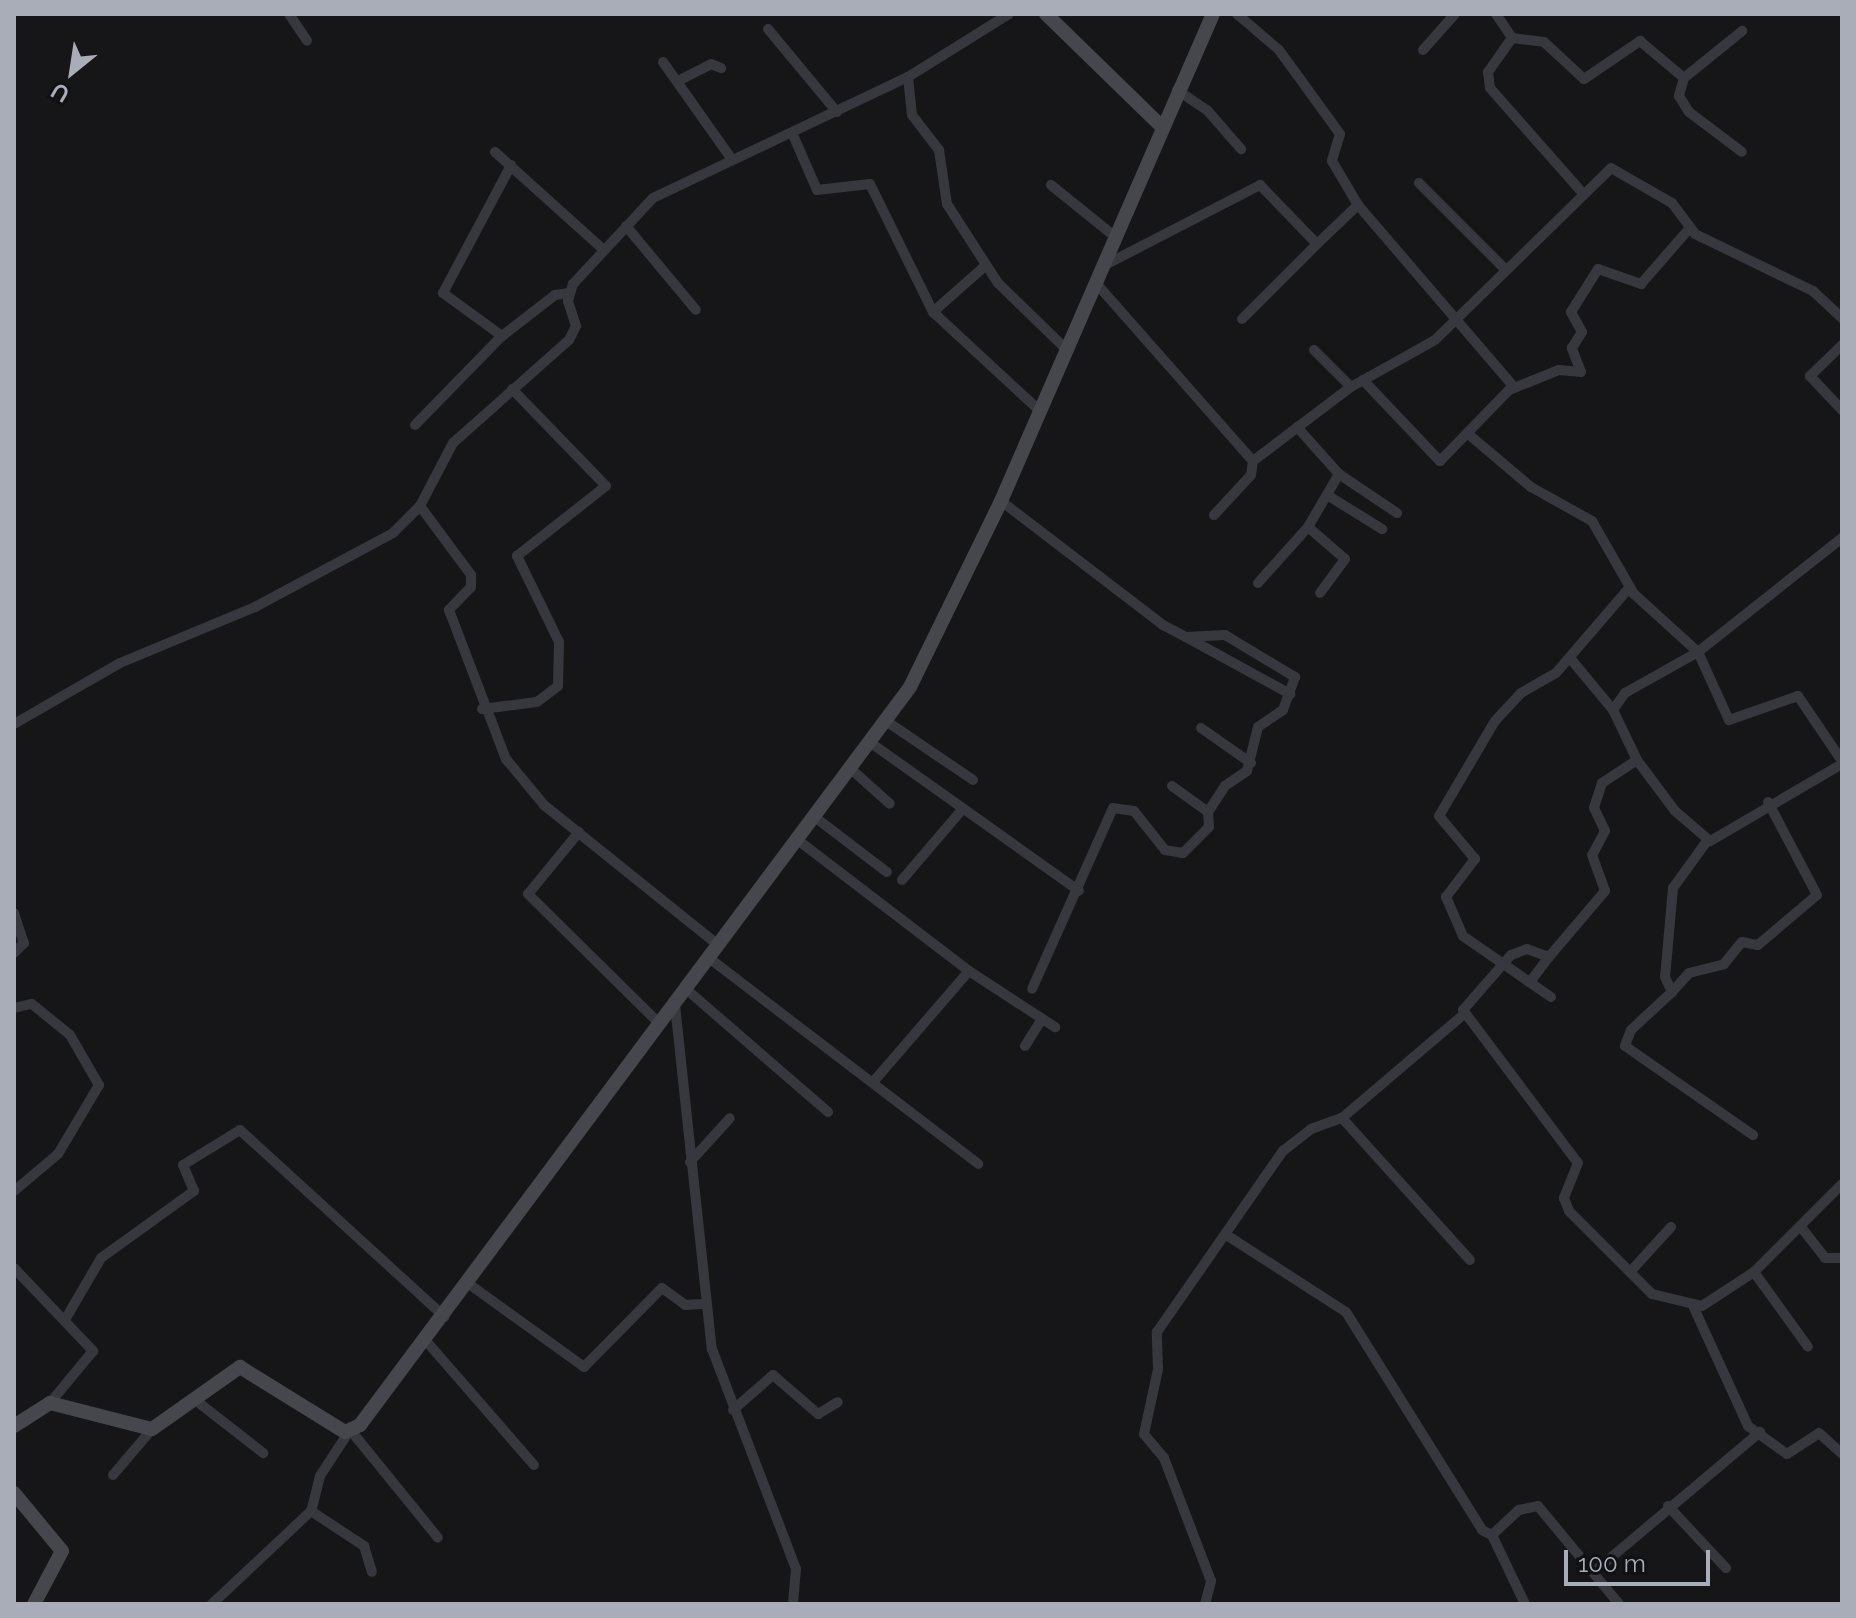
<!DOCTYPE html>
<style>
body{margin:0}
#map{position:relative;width:1856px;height:1618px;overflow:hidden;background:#161618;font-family:Raleway,sans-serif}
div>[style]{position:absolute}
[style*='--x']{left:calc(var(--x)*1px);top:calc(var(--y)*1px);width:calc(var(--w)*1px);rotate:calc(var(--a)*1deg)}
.street>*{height:10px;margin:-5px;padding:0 5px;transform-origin:5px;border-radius:5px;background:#37383d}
.secondary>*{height:14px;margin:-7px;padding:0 7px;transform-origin:7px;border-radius:7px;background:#45474d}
span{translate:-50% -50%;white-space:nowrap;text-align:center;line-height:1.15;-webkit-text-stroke:8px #111113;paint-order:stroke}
.frame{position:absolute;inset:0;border:16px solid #a8adb8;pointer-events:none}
.north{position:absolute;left:32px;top:32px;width:80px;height:80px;-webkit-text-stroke:6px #111113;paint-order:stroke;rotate:210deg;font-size:22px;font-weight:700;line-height:32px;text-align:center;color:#a8adb8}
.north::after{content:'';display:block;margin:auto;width:28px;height:36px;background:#a8adb8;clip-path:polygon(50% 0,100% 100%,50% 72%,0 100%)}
.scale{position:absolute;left:1564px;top:1550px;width:146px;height:36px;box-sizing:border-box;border:4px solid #a8adb8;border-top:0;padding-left:10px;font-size:24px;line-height:28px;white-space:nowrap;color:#a8adb8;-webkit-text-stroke:6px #111113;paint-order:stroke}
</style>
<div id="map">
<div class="street">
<i style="--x:289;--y:14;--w:32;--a:56"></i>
<i style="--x:1237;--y:14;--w:55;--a:40.6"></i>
<i style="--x:1279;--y:50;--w:104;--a:54"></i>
<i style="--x:1340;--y:134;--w:28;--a:107"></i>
<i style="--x:1332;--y:161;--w:51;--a:59.4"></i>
<i style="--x:1358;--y:205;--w:240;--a:49.4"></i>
<i style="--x:1496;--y:14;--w:29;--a:56"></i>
<i style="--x:1512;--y:38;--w:42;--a:125.2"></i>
<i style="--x:1488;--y:72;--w:16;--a:83"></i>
<i style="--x:1490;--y:88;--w:136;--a:48.6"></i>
<i style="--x:768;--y:29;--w:108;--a:50.3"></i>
<i style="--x:1512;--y:38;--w:32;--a:7"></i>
<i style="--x:1544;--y:42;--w:54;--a:42.8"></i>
<i style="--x:1584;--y:79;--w:68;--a:-34.2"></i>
<i style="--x:1640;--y:41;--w:57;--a:40.1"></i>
<i style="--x:1684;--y:78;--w:75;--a:-39"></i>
<i style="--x:1423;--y:50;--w:48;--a:-48.4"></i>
<i style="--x:663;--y:62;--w:118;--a:54.7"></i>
<i style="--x:908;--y:77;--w:38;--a:84"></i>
<i style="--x:912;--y:115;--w:44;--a:52.4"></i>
<i style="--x:939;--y:150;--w:55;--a:81.6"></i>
<i style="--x:947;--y:204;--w:94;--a:57.2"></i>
<i style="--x:998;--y:283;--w:96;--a:44.2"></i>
<i style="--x:1684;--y:78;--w:19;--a:106"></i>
<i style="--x:1679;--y:96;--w:19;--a:58"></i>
<i style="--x:1689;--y:112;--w:66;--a:37"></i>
<i style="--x:678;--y:81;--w:37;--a:-27"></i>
<i style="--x:711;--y:64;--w:11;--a:22"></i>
<i style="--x:1177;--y:90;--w:36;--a:34"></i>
<i style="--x:1207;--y:110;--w:52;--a:48.9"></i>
<i style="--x:793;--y:135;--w:60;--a:66.4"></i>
<i style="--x:817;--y:190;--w:53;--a:-6.5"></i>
<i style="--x:870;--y:184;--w:143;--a:63.8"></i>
<i style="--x:933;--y:312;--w:146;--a:42.8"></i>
<i style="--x:495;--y:152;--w:147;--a:42"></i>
<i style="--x:1419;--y:183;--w:120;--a:45"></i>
<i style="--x:1051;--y:185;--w:80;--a:38.9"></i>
<i style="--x:626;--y:226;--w:109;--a:50.2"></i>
<i style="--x:1103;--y:266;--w:177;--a:-27.3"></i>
<i style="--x:1260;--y:185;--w:82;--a:46"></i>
<i style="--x:1317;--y:244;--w:57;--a:-43.6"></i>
<i style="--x:1095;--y:282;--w:239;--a:48.6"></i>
<i style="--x:1253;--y:461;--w:123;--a:-37.1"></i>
<i style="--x:1351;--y:387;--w:96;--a:-29.2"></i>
<i style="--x:1435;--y:340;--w:246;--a:-44.3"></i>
<i style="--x:1611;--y:168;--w:70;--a:29.8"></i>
<i style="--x:1672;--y:203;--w:39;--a:53"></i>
<i style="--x:1695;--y:234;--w:131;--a:25.8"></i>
<i style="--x:1813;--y:291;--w:40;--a:43"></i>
<i style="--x:933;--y:312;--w:69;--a:-41.5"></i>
<i style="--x:1242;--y:319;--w:106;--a:-45"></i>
<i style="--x:502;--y:336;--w:73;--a:-143.9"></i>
<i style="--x:443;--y:293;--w:145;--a:-62"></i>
<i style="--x:1842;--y:345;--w:45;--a:135.9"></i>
<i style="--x:1810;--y:376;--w:47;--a:46.7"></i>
<i style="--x:1314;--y:350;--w:52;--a:45"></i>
<i style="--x:1363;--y:380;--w:112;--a:46.5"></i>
<i style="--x:1440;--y:461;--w:99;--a:-45.8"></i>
<i style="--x:1509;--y:390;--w:54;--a:-21.8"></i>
<i style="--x:1559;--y:370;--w:22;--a:5"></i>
<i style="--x:1581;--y:372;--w:26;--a:-111"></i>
<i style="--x:1572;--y:348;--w:19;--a:-58"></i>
<i style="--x:1582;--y:332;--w:23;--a:-119"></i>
<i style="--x:1571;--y:312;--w:51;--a:-57.9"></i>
<i style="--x:1598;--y:269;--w:46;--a:19.2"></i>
<i style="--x:1641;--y:284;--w:73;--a:-48.9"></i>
<i style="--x:415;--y:425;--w:124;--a:-45.7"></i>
<i style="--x:502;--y:336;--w:67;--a:-37.7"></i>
<i style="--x:555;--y:295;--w:14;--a:-8"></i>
<i style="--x:1297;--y:427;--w:63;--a:48.2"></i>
<i style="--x:1339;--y:474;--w:70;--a:33.9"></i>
<i style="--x:1467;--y:433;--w:84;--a:40.2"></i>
<i style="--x:1531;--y:487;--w:70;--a:29.1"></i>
<i style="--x:1592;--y:521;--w:84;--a:60.1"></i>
<i style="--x:1634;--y:594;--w:86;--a:42.2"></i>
<i style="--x:1698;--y:652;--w:75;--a:65.5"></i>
<i style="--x:1729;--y:720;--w:73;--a:-19.2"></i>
<i style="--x:1798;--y:696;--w:78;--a:55.9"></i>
<i style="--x:1327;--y:495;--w:65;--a:31.7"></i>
<i style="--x:1001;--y:501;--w:204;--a:37.4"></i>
<i style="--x:1163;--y:625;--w:26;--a:28"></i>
<i style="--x:1186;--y:637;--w:39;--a:-3"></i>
<i style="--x:1225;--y:635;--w:82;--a:31"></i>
<i style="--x:1295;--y:677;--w:35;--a:110"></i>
<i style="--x:1283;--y:710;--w:30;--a:146"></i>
<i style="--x:1258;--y:727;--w:45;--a:104"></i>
<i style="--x:1247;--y:771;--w:27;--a:146"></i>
<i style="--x:1225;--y:786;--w:31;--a:123"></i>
<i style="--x:1208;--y:812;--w:15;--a:86"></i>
<i style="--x:1209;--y:827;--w:37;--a:135"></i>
<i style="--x:1183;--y:853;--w:18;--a:-171"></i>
<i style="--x:1165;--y:850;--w:50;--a:-128.5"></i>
<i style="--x:1134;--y:811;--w:21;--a:-172"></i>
<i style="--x:1113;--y:808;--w:198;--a:114.1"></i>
<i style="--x:420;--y:506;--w:86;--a:53.5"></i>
<i style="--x:471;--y:575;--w:12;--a:90"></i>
<i style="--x:471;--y:587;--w:32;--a:134"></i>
<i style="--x:449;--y:610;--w:160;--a:69.1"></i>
<i style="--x:506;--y:759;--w:60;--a:50.4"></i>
<i style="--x:544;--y:805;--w:223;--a:38.8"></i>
<i style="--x:1214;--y:515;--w:54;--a:-47.2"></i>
<i style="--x:1251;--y:475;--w:14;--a:-82"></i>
<i style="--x:1308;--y:527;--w:49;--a:40.9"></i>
<i style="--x:1345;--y:559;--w:42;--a:126.3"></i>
<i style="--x:1258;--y:583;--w:75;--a:-48.2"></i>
<i style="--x:1308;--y:527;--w:61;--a:-59.7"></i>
<i style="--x:1186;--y:637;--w:119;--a:28.7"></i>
<i style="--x:1570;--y:658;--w:67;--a:50.4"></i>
<i style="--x:482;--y:709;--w:55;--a:-7.3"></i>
<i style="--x:537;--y:702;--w:26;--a:-37"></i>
<i style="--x:558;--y:686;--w:44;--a:-88.7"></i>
<i style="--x:559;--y:642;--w:96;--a:-116"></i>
<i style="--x:517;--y:556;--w:113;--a:-38.2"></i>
<i style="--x:606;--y:486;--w:135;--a:-134.1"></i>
<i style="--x:886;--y:721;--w:105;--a:34.1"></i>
<i style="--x:14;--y:724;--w:122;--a:-29.9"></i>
<i style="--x:120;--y:663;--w:146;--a:-22.5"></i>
<i style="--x:255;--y:607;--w:157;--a:-28.2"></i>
<i style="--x:393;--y:533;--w:38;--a:-45"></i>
<i style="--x:420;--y:506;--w:71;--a:-62.4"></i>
<i style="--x:453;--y:443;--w:155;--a:-41.6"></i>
<i style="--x:569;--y:340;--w:16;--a:-63"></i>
<i style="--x:576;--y:326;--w:26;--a:-108"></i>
<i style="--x:568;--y:301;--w:18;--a:-74"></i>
<i style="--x:573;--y:284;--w:117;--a:-47.1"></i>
<i style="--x:653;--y:198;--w:282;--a:-25.4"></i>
<i style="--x:908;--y:77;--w:119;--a:-32"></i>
<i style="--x:1201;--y:728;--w:61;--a:35"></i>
<i style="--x:871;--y:743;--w:255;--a:35.4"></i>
<i style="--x:1637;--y:760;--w:55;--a:-115.6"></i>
<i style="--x:1613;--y:710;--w:21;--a:-55"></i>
<i style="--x:1625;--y:693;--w:84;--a:-29.3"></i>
<i style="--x:1698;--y:652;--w:184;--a:-38.4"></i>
<i style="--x:1842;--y:764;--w:153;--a:149.7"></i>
<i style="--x:1710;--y:841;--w:46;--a:-139.4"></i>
<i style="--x:1675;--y:811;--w:64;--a:-126.7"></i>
<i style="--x:1637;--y:760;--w:42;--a:146.7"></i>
<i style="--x:1602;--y:783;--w:26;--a:108"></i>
<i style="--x:1594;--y:808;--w:25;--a:64"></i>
<i style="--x:1605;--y:831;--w:27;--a:118"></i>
<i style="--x:1592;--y:855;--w:38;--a:70"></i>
<i style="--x:1605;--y:891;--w:87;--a:130.3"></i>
<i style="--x:1549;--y:957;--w:23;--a:-160"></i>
<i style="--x:1527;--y:949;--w:17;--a:159"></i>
<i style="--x:1511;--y:955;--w:73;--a:131.1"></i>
<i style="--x:1463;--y:1010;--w:191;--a:53.1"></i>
<i style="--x:1578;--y:1163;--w:38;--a:112"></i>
<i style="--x:1564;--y:1198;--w:14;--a:69"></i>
<i style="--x:1569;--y:1211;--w:117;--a:45"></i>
<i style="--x:1652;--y:1294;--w:51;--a:13.5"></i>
<i style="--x:1702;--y:1306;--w:62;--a:-33.2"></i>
<i style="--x:1754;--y:1272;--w:124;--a:-45"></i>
<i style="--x:851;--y:769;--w:52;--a:41.9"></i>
<i style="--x:1172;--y:786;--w:44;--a:35.8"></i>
<i style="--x:816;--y:818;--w:89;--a:37.3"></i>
<i style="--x:579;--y:832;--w:80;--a:129.4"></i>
<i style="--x:528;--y:894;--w:185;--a:44.6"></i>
<i style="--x:799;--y:841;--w:214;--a:37.4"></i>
<i style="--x:969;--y:971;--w:103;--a:33.1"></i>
<i style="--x:1707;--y:841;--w:58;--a:125.9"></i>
<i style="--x:1673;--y:888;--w:89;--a:95.1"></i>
<i style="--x:1665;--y:977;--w:17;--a:65"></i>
<i style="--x:1672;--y:992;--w:56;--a:137.2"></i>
<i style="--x:1631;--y:1030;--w:17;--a:111"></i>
<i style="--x:1625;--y:1046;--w:156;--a:34.8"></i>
<i style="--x:902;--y:880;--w:91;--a:-49.5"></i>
<i style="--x:14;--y:913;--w:32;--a:72"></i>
<i style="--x:24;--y:943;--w:14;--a:135"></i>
<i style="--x:709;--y:958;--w:339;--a:37.4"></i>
<i style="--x:1530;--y:982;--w:31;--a:-53"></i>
<i style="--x:686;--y:989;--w:188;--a:40.9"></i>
<i style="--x:1672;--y:992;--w:25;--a:-48"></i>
<i style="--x:1689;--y:973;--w:36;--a:-14"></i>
<i style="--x:1724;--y:964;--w:28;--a:-51"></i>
<i style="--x:1742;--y:942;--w:16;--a:11"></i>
<i style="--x:1758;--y:945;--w:77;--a:-40.3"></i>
<i style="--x:1817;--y:895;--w:105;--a:-117.8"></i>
<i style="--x:1551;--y:997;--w:107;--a:-145.3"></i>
<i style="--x:1463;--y:936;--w:43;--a:-113.6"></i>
<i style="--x:1446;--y:897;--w:48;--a:-52.7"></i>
<i style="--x:1475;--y:859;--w:56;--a:-129.9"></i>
<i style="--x:1439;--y:816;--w:110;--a:-59.5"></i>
<i style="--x:1495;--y:721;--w:38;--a:-47"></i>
<i style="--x:1521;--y:693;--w:40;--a:-29.7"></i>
<i style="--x:1556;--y:673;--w:113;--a:-49.3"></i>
<i style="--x:675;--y:1005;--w:346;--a:83.9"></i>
<i style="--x:712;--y:1349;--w:235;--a:69.1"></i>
<i style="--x:796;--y:1569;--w:35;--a:95"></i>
<i style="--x:14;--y:1008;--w:18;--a:-13"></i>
<i style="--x:32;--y:1004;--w:49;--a:39.2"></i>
<i style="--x:70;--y:1035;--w:58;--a:59.9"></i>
<i style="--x:99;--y:1085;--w:80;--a:120.7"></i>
<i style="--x:58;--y:1154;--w:57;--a:139.9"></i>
<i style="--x:1025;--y:1046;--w:32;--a:-58"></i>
<i style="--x:874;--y:1081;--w:145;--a:-49.2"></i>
<i style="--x:1342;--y:1118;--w:191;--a:48"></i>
<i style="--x:690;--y:1162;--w:59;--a:-47.7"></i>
<i style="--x:1801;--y:1227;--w:39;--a:52"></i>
<i style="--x:1825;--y:1258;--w:17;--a:0"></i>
<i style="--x:1228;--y:1236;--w:140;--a:32.8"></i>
<i style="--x:1346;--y:1312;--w:257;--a:58"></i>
<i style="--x:1482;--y:1530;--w:11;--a:27"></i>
<i style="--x:1492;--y:1535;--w:37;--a:-43"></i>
<i style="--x:1519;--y:1510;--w:19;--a:-12"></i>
<i style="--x:1538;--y:1506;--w:127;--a:50.4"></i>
<i style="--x:14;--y:1268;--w:115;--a:46.4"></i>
<i style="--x:93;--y:1351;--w:67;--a:129.6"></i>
<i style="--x:1630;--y:1272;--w:61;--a:-47.7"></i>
<i style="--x:1754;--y:1272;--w:92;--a:54.2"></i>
<i style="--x:469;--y:1284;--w:142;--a:35.8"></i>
<i style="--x:584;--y:1367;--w:111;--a:-45.4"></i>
<i style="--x:662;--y:1288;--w:29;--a:36"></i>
<i style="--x:685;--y:1305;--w:18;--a:-3"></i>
<i style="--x:1694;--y:1308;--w:130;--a:65.4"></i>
<i style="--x:1748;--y:1426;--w:48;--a:35.7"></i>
<i style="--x:1787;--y:1454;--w:38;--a:-33"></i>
<i style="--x:1819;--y:1433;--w:31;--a:42"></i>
<i style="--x:66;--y:1318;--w:69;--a:-59.7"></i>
<i style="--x:101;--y:1258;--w:115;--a:-35.8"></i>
<i style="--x:194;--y:1191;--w:28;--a:-113"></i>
<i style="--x:183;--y:1165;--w:67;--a:-31.6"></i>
<i style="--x:240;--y:1130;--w:277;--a:42.4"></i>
<i style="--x:427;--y:1342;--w:163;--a:49"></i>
<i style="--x:194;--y:1399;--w:88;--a:38"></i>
<i style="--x:733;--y:1410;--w:53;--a:-41.2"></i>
<i style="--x:773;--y:1375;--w:60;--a:40.9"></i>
<i style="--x:818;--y:1414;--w:23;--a:-31"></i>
<i style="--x:352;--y:1432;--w:136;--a:50.9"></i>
<i style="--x:348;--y:1433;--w:51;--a:123.1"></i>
<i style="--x:320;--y:1476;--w:36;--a:104"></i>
<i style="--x:311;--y:1511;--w:64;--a:33.4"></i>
<i style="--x:364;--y:1546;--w:27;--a:73"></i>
<i style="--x:113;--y:1475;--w:60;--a:-49.7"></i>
<i style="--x:1668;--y:1506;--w:85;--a:46.9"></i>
<i style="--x:1492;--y:1535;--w:76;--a:64.4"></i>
<i style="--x:1595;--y:1571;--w:216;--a:-40.1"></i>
<i style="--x:212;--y:1604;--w:136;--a:-43.2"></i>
<i style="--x:1205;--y:1604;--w:24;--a:-75"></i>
<i style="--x:1211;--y:1581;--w:132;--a:-110.9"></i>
<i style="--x:1164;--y:1458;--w:31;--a:-130"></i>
<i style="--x:1144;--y:1434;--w:66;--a:-77.8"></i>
<i style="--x:1158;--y:1369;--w:37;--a:-92"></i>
<i style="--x:1157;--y:1332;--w:221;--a:-55.2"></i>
<i style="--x:1283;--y:1151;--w:36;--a:-38"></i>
<i style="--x:1311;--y:1129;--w:33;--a:-20"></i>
<i style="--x:1342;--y:1118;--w:160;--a:-40.4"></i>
</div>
<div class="secondary">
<i style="--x:1046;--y:14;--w:158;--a:44.2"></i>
<i style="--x:14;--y:1426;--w:43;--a:-32.6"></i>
<i style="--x:50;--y:1403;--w:105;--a:14.3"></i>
<i style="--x:152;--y:1429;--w:108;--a:-35.2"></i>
<i style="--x:240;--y:1367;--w:123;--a:31.8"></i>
<i style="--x:345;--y:1432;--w:17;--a:-25"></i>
<i style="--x:360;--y:1425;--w:920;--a:-53.3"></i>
<i style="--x:910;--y:687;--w:207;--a:-63.9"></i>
<i style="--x:1001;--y:501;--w:531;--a:-66.48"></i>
<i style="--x:14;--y:1493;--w:75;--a:50.4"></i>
<i style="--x:62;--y:1551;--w:60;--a:117.8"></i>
</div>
<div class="frame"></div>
<div class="north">U</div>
<div class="scale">100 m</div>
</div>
